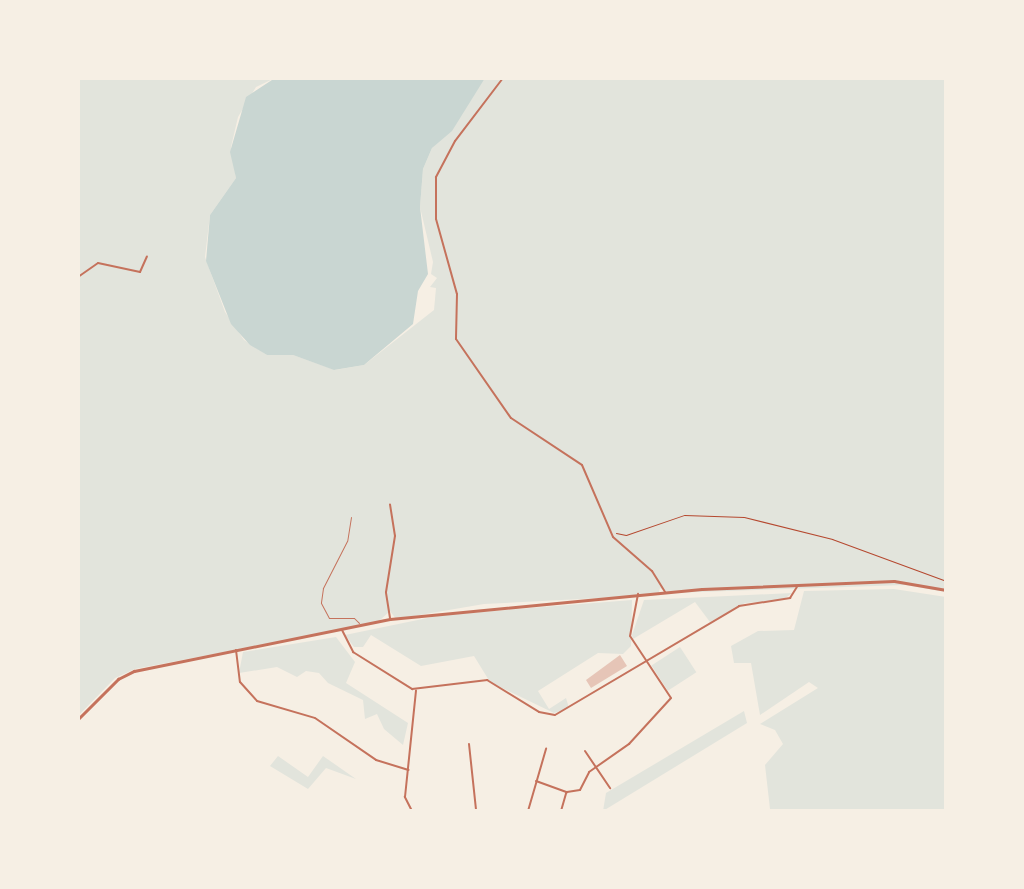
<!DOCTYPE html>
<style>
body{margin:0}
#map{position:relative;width:1024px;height:889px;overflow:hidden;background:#f6efe4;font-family:Raleway,sans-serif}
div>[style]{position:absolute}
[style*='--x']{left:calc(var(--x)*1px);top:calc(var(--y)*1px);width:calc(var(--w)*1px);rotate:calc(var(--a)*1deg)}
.green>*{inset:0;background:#e2e4dc;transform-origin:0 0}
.water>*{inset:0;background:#c9d6d2}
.building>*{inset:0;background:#e6c5b7}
.path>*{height:1px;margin:-0.5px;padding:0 0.5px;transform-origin:0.5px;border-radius:0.5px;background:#b5482f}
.service>*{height:1px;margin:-0.5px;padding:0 0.5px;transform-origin:0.5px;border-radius:0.5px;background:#c5725c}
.minor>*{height:2px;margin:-1px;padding:0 1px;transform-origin:1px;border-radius:1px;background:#c5725c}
.tertiary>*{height:3px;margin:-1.5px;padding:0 1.5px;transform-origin:1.5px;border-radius:1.5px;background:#c5725c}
span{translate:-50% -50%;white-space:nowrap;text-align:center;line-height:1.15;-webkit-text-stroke:8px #f6efe4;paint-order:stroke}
.frame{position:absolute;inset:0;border:80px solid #f6efe4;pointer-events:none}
</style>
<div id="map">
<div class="green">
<i style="clip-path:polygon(78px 78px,275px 78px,256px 87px,238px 117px,231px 147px,236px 178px,210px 215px,205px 257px,225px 312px,244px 340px,267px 355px,293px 355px,335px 370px,364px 365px,434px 310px,436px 288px,430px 287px,437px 278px,431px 274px,433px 262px,420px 207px,423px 169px,432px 148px,485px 78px,946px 78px,946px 592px,905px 585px,669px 593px,660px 588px,658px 595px,484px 604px,396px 619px,390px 611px,379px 621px,334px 631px,135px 669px,115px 678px,78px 716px)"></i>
<i style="clip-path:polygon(894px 589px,946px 597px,946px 811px,763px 811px,770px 809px,765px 765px,783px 744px,775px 730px,760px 724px,818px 688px,809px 682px,760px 715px,751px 663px,734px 663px,731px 646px,758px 631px,794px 630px,804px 591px)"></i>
<i style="clip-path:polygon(792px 593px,783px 600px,745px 603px,710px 622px,695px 602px,633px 639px,632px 635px,644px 600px)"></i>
<i style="clip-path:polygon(632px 600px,631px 646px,623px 654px,598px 653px,538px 691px,549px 709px,566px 698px,569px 708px,554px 713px,490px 682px,474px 656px,421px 666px,371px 635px,363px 647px,354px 647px,345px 635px,442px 615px)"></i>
<i style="clip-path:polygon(336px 637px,355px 662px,346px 683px,408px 723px,403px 745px,384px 729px,377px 714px,365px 719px,363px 700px,328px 683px,319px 673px,306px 671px,297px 677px,277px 667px,239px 673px,243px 652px)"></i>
<i style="left:680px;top:647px;width:30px;height:34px;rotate:57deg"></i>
<i style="clip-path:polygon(744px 711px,747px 723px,603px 811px,606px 793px)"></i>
<i style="clip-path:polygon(278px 756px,308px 777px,323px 756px,356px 779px,326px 768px,308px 789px,270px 766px)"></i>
</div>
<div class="water">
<i style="clip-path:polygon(275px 78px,485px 78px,452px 131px,432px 148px,423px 169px,420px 207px,428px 274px,418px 291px,413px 324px,364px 365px,334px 370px,293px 355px,267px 355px,250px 345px,231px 324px,206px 261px,210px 215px,236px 178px,230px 152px,246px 97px)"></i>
</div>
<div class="building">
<i style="clip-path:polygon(620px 655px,627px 666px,591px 688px,586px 680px)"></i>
</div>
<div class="path">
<i style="--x:616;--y:533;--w:10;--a:11"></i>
<i style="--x:626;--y:535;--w:61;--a:-19"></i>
<i style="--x:684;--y:515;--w:60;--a:1.9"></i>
<i style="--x:744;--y:517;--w:91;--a:14"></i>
<i style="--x:832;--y:539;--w:121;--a:20.2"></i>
</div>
<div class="service">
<i style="--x:351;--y:517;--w:24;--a:99"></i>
<i style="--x:347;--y:541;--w:53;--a:117.1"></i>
<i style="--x:323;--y:588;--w:15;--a:98"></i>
<i style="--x:321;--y:603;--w:17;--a:62"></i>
<i style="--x:329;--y:618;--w:25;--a:0"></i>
<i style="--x:354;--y:618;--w:7;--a:45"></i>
</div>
<div class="minor">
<i style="--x:503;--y:78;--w:79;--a:127.3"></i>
<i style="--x:455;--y:141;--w:41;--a:117.8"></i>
<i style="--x:436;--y:177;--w:42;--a:90"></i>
<i style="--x:436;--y:219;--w:78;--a:74.4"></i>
<i style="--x:457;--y:294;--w:45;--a:91.3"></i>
<i style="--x:456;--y:339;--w:96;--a:55.2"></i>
<i style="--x:511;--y:418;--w:85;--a:33.5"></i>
<i style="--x:582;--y:465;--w:78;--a:66.7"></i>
<i style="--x:613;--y:537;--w:52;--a:41.1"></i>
<i style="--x:652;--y:571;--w:25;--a:58"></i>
<i style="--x:78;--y:277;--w:24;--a:-35"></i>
<i style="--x:98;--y:263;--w:43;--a:12.1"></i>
<i style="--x:140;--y:272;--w:17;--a:-66"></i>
<i style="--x:390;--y:618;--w:26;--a:-99"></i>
<i style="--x:386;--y:592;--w:57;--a:-80.9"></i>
<i style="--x:395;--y:536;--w:32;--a:-99"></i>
<i style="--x:342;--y:630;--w:25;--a:63"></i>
<i style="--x:353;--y:652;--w:70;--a:32.1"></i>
<i style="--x:412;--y:689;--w:76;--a:-6.8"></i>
<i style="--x:487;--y:680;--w:61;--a:31.6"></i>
<i style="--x:539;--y:712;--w:16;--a:11"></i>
<i style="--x:555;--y:715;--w:214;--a:-30.6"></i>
<i style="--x:739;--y:606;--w:52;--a:-8.9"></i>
<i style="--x:790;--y:598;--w:13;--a:-58"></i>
<i style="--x:236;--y:650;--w:32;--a:83"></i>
<i style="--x:240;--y:682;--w:25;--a:48"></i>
<i style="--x:257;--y:701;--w:60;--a:16.3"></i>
<i style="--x:315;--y:718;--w:74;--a:34.5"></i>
<i style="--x:376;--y:760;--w:34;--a:17"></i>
<i style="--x:469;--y:744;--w:65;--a:83.9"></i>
<i style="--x:585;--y:751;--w:45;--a:56"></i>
<i style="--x:536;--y:781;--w:33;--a:20"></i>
<i style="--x:567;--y:792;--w:13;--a:-9"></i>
<i style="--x:580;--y:790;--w:20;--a:-63"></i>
<i style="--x:589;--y:772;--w:49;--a:-35"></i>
<i style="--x:629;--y:744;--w:62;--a:-47.6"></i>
<i style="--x:671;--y:698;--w:74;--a:-123.5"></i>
<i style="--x:630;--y:636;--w:43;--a:-79.2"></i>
<i style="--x:412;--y:811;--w:16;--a:-117"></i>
<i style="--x:405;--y:797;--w:107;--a:-84.1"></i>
<i style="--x:464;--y:811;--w:61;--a:0"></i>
<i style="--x:528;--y:811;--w:65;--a:-73.8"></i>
<i style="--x:561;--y:811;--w:19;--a:-74"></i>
</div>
<div class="tertiary">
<i style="--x:78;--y:719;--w:57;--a:-45"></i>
<i style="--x:118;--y:679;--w:18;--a:-27"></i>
<i style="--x:134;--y:671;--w:261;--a:-11.5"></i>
<i style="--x:390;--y:619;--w:313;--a:-5.5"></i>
<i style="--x:702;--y:589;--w:192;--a:-2.4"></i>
<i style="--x:894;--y:581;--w:53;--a:9.8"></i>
</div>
<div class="frame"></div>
</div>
